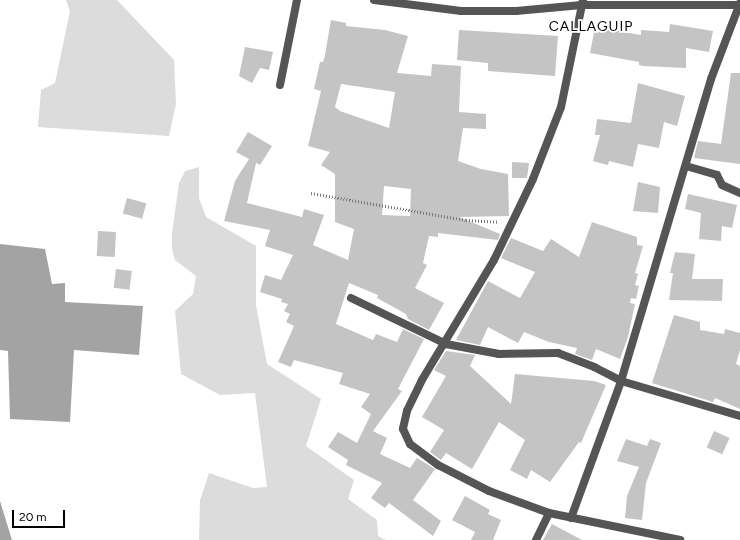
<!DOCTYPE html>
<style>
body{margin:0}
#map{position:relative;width:740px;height:540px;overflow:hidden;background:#fff;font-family:Figtree,sans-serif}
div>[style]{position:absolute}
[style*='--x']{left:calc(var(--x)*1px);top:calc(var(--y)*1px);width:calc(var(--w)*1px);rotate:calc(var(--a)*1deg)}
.green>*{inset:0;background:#dcdcdc}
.water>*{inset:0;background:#a3a3a3}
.building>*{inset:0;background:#c4c4c4;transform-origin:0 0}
.path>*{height:2.5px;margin-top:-1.25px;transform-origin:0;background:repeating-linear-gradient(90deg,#777 0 1px,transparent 0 3px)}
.minor>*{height:8px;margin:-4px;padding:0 4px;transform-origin:4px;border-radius:4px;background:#555}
span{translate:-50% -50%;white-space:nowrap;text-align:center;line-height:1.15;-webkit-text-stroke:3.5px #fff;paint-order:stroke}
.quarter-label{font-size:14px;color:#000;letter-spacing:1px}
.scale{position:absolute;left:12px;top:510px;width:53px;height:18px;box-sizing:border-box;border:2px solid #000;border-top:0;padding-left:5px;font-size:12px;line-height:14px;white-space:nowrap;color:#000;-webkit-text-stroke:3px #fff;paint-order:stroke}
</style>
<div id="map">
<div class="green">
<i style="clip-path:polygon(66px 0,117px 0,174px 60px,176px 104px,169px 136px,38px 127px,41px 90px,55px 83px,70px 11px)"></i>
<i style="clip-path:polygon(199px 167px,199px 198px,206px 217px,256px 246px,256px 305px,267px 364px,321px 399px,306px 446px,354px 480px,348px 499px,377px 520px,378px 536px,386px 540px,199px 540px,200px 500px,209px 473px,253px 488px,267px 487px,255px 393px,220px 395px,181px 374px,175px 311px,193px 294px,196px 276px,175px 260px,172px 249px,172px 233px,179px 183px,185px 171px)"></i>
</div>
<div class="water">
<i style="clip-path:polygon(0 244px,45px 249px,52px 284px,65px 283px,65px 302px,143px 306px,139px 355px,74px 350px,70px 422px,10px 419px,8px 351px,0 350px)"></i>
<i style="clip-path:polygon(0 501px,12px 540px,0 540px)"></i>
</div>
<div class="building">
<i style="clip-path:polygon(evenodd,331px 20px,346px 23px,346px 26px,385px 30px,408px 36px,397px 73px,431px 76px,432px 64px,461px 66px,459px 112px,486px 114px,486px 129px,463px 128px,458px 161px,481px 169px,508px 174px,509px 216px,459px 217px,500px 234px,498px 240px,438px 233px,438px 237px,429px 236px,423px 263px,427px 265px,415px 288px,444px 303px,429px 330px,408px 319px,406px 314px,377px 298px,378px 295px,349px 283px,336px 324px,373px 340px,376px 334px,397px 342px,403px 329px,424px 339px,398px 389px,402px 391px,373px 431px,387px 438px,380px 454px,410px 468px,417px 458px,435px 469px,413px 500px,441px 521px,433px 536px,389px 503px,385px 508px,371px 498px,382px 483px,346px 465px,348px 460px,328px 447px,338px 432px,357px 443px,371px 414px,361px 407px,370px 394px,339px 384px,343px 373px,294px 360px,291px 367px,278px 362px,294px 326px,286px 322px,290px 314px,284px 311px,288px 304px,281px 302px,282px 299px,260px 292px,265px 275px,281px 280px,293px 255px,265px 246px,270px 230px,224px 221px,235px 181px,249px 159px,236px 152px,248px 132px,272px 146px,260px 165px,256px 163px,247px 203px,302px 217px,304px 209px,324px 215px,313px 245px,348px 260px,354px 229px,335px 222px,335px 174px,321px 165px,330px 152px,308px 146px,321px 91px,314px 89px,320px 62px,323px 62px,325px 55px,331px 20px,341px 84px,395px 92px,389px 128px,340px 111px,335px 107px,341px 84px,331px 20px,384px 186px,411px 189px,410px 216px,382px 215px,384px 186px)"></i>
<i style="clip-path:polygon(670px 24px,713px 31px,709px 52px,686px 48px,686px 68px,643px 66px,639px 65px,639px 62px,590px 53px,595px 27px,641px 35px,641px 30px,669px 32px)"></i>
<i style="clip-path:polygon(459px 30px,558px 36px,555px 76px,488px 71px,488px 63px,457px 60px)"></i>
<i style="clip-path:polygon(245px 47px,273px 52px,269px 70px,260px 68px,252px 83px,239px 76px)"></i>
<i style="clip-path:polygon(731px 73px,740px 73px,740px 164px,694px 158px,698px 141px,721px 144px)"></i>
<i style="clip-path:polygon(638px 83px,685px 96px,677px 126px,664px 122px,659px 148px,638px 144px,633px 167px,609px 161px,608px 165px,593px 161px,600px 135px,595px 135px,597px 119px,631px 123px)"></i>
<i style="clip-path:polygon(512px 162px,529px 163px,527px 178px,512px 178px)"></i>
<i style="clip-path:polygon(638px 182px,660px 187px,658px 213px,633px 211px)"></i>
<i style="clip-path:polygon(688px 194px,737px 205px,732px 228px,722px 226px,721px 241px,699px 239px,701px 213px,685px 209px)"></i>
<i style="left:127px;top:198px;width:20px;height:16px;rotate:15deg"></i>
<i style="clip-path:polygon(592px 222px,637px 237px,637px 245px,643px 246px,635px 273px,638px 274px,635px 285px,639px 286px,636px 299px,631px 298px,630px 303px,635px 304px,628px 337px,620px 359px,596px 349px,592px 360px,575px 354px,577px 348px,549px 342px,524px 332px,518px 343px,488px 327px,480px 345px,456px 340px,488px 281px,520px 298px,535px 272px,501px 258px,511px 238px,543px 251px,551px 239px,579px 257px)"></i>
<i style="left:98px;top:231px;width:18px;height:25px;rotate:3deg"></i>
<i style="clip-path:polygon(675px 252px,695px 254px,692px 279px,723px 279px,722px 301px,669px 300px,673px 273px,670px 273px)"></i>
<i style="left:116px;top:269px;width:16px;height:19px;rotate:7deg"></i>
<i style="clip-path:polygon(674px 315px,700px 322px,700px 330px,724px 334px,725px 329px,740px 333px,740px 350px,736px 364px,740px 366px,740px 409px,715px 398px,713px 402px,652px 383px)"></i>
<i style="clip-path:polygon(446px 351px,475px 355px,470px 366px,511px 404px,515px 374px,594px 381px,606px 385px,581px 443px,579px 442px,550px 482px,531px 470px,527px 479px,510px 470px,525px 440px,499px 422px,472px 469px,446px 453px,441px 460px,430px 452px,444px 430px,422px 417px,446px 376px,434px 370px)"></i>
<i style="left:714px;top:431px;width:17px;height:18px;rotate:24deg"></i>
<i style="clip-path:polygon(626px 439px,647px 446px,650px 439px,661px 443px,646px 483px,642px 520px,625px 518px,627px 496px,639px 467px,617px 461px)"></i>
<i style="clip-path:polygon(465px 496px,490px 510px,488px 514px,501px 520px,493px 540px,471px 540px,475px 532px,452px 520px)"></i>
<i style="clip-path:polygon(552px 524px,582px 540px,543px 540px)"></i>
</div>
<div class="path">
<i style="--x:311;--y:193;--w:157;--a:9.9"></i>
<i style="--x:466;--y:220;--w:33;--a:3"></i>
</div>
<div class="minor">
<i style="--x:374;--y:0;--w:88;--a:7.2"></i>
<i style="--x:461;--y:11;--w:55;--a:0"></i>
<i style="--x:516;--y:11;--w:66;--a:-5.2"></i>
<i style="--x:582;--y:5;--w:158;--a:0"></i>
<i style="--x:583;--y:0;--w:109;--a:101.6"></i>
<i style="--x:561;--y:107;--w:77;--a:111.3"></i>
<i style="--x:533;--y:179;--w:90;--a:115.7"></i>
<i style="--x:494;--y:260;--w:140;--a:121"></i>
<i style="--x:422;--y:380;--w:34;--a:116"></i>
<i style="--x:407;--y:411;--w:18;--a:103"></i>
<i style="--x:403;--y:429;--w:17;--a:65"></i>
<i style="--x:410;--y:444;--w:35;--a:37"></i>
<i style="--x:438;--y:465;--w:57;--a:27"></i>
<i style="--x:489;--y:491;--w:64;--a:20.1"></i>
<i style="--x:549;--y:513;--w:134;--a:11.6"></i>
<i style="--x:280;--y:85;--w:87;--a:-78.7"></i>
<i style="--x:686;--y:166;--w:32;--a:16"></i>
<i style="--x:717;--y:175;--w:11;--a:63"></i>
<i style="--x:722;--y:185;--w:20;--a:24"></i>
<i style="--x:351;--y:298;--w:106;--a:25.8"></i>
<i style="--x:446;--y:344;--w:54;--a:10.7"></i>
<i style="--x:499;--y:354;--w:59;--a:-1"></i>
<i style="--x:558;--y:353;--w:39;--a:21"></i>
<i style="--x:594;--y:367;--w:30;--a:27"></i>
<i style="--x:621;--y:381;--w:124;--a:16.4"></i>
<i style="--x:571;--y:518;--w:146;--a:-69.9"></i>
<i style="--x:621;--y:381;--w:315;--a:-73.4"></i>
<i style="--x:711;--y:79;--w:81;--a:-69.1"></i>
<i style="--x:536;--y:540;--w:30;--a:-64"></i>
</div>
<div class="quarter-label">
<span style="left:591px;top:27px">CALLAGUIP</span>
</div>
<div class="scale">20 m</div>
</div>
